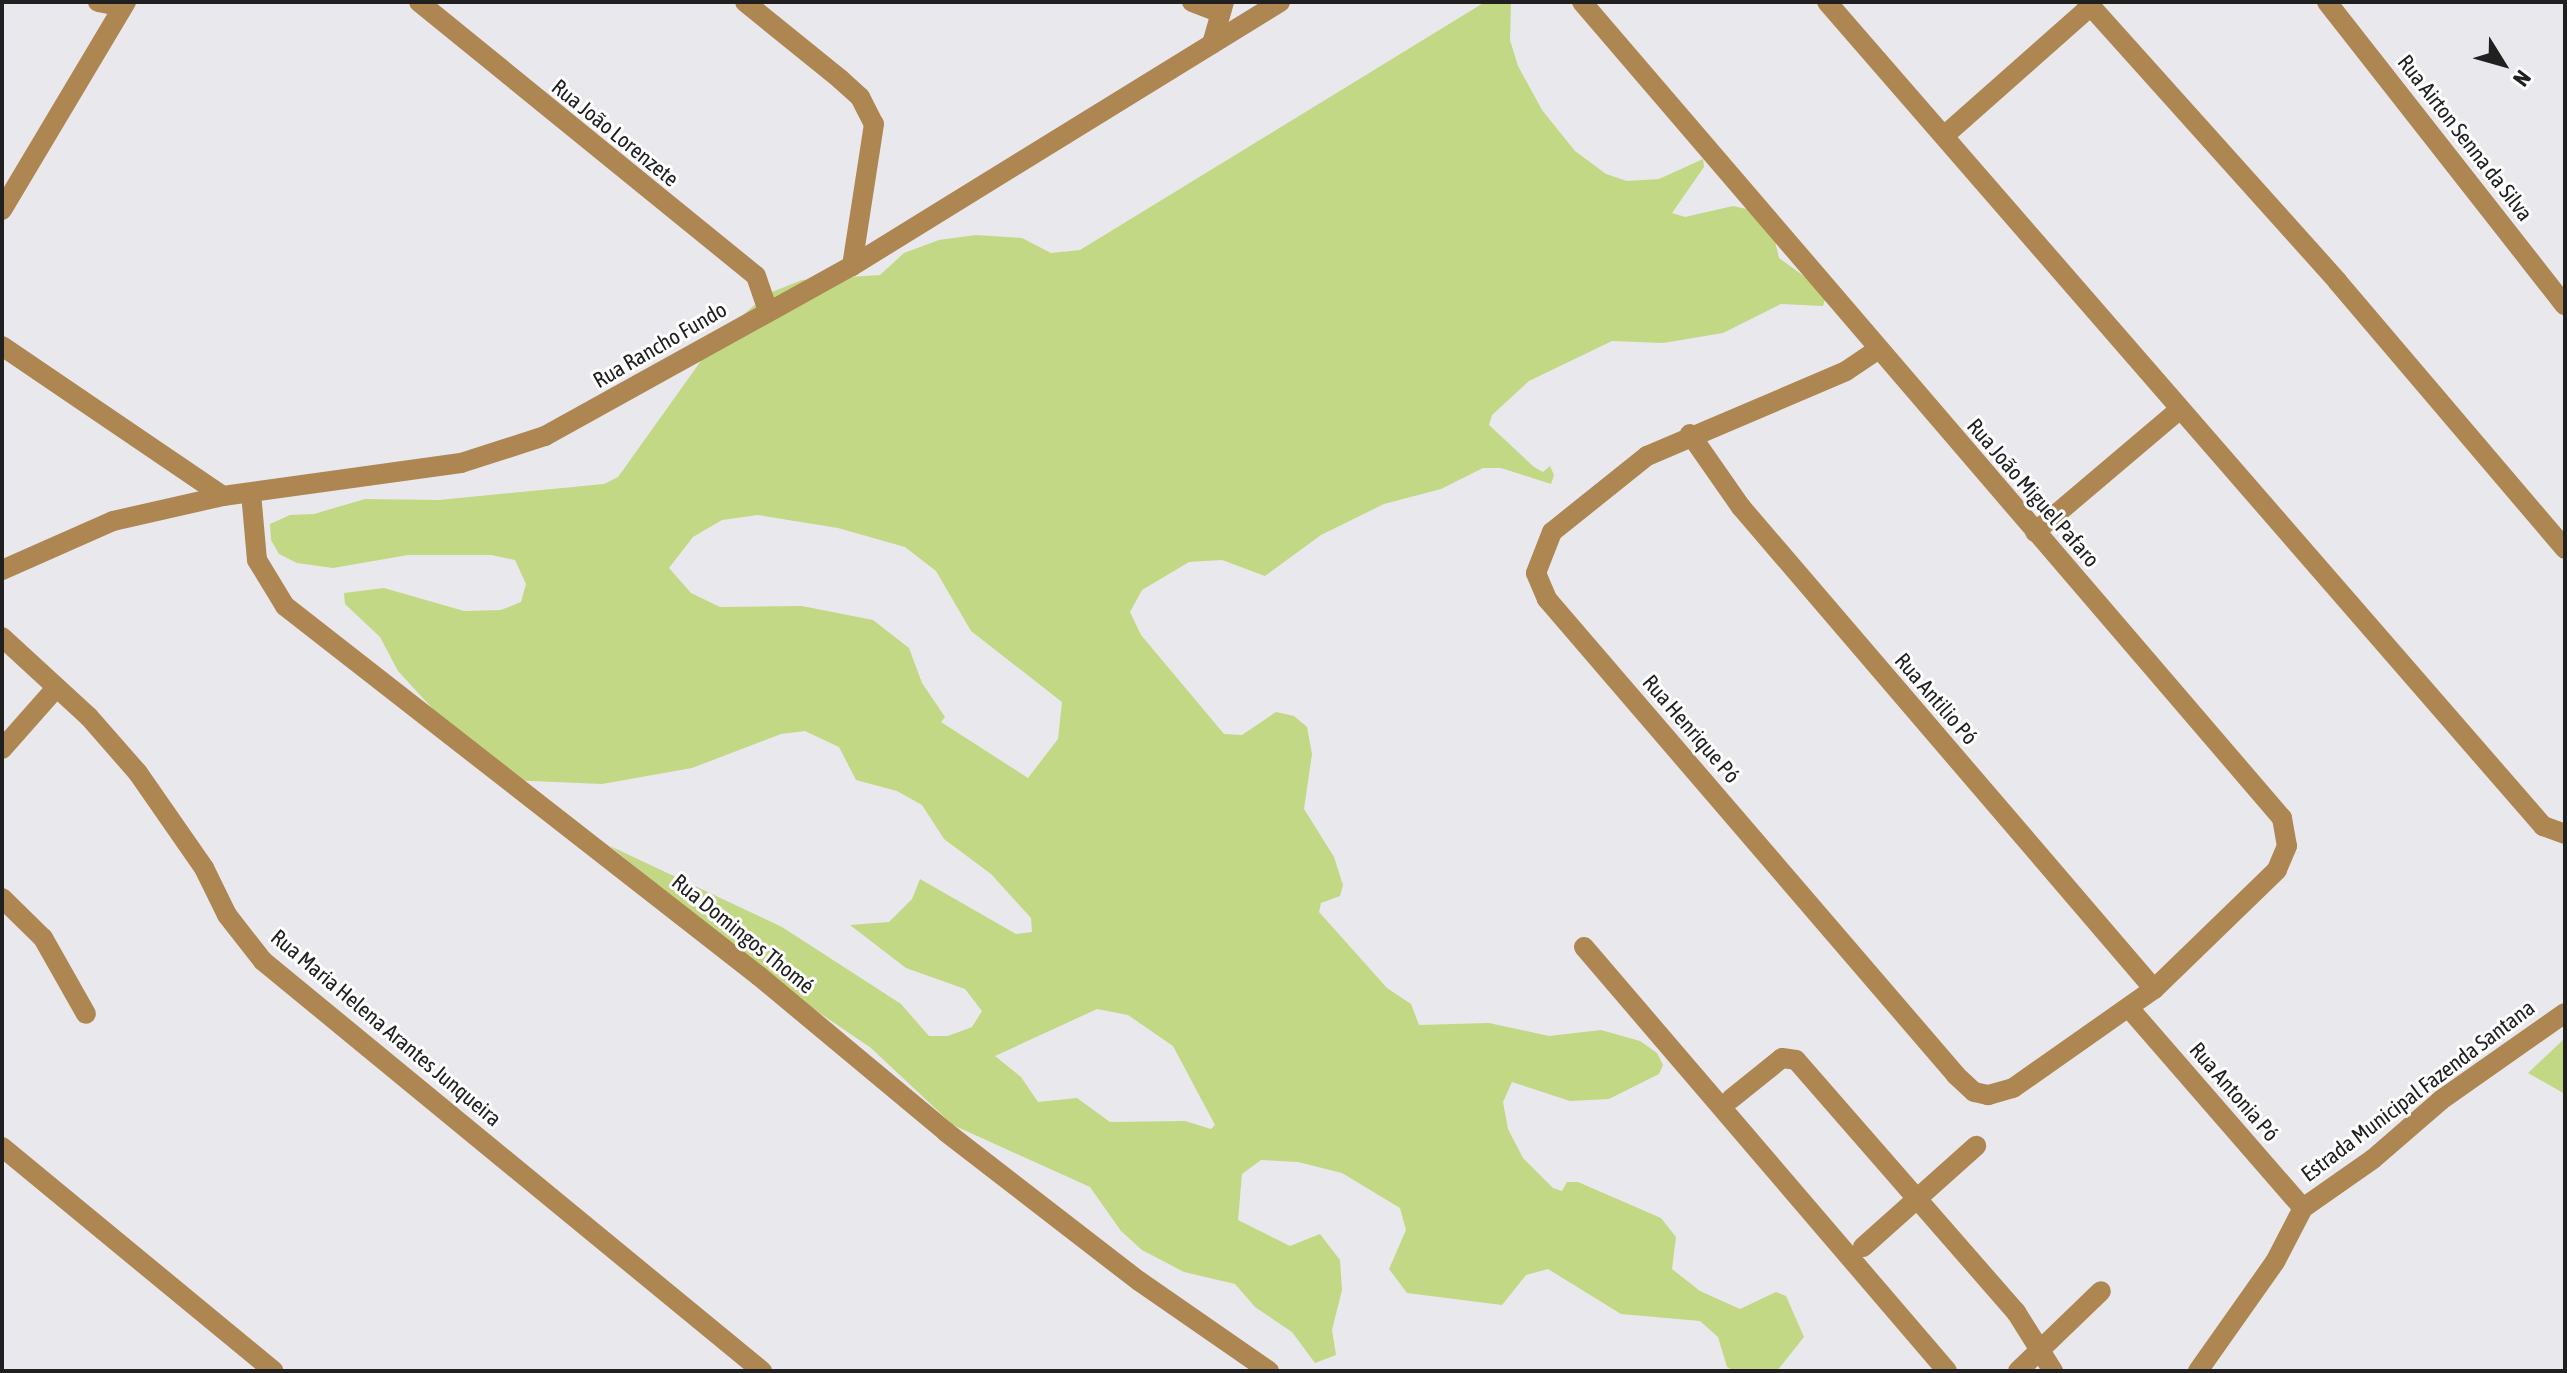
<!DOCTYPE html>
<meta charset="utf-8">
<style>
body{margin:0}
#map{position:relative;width:2567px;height:1373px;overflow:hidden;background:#e9e8ec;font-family:"Asap Condensed",sans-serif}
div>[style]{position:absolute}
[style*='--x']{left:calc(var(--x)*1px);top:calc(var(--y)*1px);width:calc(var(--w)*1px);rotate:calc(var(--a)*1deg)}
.green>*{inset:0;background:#c2d884}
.minor>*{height:20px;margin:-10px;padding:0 10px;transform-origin:10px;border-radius:10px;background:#ae8651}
span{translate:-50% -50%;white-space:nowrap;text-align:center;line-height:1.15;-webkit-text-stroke:6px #fff;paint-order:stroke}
.street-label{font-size:22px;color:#202021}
.frame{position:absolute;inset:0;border:4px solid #202021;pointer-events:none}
.north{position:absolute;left:2463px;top:24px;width:80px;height:80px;-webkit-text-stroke:6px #fff;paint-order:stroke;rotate:127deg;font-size:22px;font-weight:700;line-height:32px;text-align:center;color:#202021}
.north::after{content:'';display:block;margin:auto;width:28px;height:36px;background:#202021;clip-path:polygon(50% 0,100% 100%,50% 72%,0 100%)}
</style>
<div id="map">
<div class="green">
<i style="clip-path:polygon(evenodd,1485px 2px,1511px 2px,1510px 40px,1518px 66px,1542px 110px,1575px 151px,1606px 174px,1627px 181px,1659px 179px,1703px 159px,1704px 167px,1672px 213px,1685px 217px,1733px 206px,1751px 210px,1772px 228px,1779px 258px,1827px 293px,1823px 306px,1781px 304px,1723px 333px,1663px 343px,1612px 341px,1529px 381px,1492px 415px,1489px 425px,1534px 467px,1543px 472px,1550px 466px,1554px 475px,1551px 484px,1501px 468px,1483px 468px,1441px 489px,1384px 504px,1321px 535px,1265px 576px,1222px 560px,1189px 562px,1142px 590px,1130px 612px,1141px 635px,1224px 734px,1242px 735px,1276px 712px,1294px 716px,1307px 727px,1312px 754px,1304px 809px,1334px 857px,1343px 885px,1340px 896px,1321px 903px,1319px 912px,1387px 988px,1411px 1004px,1419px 1025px,1489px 1023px,1549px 1036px,1601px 1030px,1640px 1041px,1657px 1053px,1663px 1065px,1659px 1074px,1609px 1099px,1570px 1101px,1512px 1082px,1503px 1102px,1508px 1129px,1523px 1158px,1553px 1188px,1562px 1191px,1567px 1182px,1578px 1182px,1661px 1218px,1676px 1237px,1672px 1269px,1700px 1291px,1740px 1309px,1776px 1292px,1786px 1296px,1804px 1337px,1777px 1371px,1735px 1371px,1727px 1367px,1718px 1337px,1700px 1321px,1621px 1314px,1548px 1269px,1526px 1275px,1502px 1305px,1407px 1293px,1389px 1269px,1406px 1230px,1400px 1208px,1342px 1173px,1298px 1162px,1261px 1160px,1242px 1174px,1238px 1220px,1290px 1246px,1320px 1234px,1340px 1260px,1342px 1290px,1332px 1330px,1336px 1355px,1315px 1363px,1292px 1332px,1255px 1307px,1235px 1284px,1184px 1272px,1142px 1250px,1121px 1231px,1090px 1187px,953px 1125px,871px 1048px,783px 988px,610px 846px,782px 927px,901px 1004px,929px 1036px,948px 1036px,972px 1027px,982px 1011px,965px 989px,906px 968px,850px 925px,889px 922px,912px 899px,920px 879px,1016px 934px,1032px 932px,1031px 918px,991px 874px,944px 839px,922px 805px,897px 791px,856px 780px,839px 747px,805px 731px,781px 734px,692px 768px,602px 784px,508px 780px,455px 733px,398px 671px,380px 637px,345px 604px,344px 593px,384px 588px,464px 611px,501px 610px,521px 602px,526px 584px,515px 560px,491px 555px,408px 555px,333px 568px,297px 563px,279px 554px,271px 540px,270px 524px,290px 515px,314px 514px,365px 499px,439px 500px,604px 484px,618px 477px,718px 337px,767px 294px,802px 280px,880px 275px,904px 253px,939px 240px,976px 235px,1022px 238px,1051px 253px,1080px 250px,1485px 2px,758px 515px,838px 528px,905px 547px,936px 571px,971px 631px,1062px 702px,1058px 739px,1028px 778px,941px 722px,945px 717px,922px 683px,909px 648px,873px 620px,802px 606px,720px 607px,691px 593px,669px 568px,693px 537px,722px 520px,758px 515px,1485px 2px,1097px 1009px,1128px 1015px,1173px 1046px,1215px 1125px,1211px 1129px,1185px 1121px,1110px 1122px,1077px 1098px,1038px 1102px,1021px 1077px,995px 1056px,1097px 1009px)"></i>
<i style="clip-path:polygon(2565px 1038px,2565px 1094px,2528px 1073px)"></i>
</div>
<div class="minor">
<i style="--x:98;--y:2;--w:25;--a:11"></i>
<i style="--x:419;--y:2;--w:434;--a:39.1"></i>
<i style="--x:756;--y:276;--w:36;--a:71"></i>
<i style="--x:745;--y:2;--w:122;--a:39"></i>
<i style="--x:840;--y:79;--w:27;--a:42"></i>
<i style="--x:860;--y:97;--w:30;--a:63"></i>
<i style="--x:874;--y:124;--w:144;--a:98.8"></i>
<i style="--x:1192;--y:2;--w:30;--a:21"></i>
<i style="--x:1582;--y:2;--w:1075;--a:49.38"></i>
<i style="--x:2282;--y:818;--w:28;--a:80"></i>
<i style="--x:2287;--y:846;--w:26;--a:113"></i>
<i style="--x:2277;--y:870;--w:171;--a:135.9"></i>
<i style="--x:2154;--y:989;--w:172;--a:144.9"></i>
<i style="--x:2013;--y:1088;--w:26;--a:164"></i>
<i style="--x:1988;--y:1095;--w:14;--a:-168"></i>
<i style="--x:1974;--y:1092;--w:25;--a:-137"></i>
<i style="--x:1956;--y:1075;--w:628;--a:-130.67"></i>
<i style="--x:1547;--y:599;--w:28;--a:-113"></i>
<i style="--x:1536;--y:573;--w:44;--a:-68.7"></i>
<i style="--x:1552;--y:532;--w:122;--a:-38.7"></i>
<i style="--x:1647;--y:456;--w:216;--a:-23.1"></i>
<i style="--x:1846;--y:371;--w:36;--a:-34"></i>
<i style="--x:1827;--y:2;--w:1092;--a:49.01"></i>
<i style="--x:2543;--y:826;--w:23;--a:20"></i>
<i style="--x:2087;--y:2;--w:375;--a:48.1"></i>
<i style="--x:2337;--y:281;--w:352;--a:49.6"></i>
<i style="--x:2327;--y:2;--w:385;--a:51.9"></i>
<i style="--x:1212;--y:44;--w:44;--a:-74.1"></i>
<i style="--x:1944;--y:136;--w:195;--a:-41.5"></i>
<i style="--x:2;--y:210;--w:242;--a:-59.2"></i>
<i style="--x:2;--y:346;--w:267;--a:34.2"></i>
<i style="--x:1690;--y:434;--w:89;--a:55.1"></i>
<i style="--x:1741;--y:507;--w:635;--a:49.41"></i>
<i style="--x:251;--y:493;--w:67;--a:84.9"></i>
<i style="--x:257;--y:560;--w:54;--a:58.7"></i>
<i style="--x:285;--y:606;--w:601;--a:37.98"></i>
<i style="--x:759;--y:976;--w:244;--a:39.8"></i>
<i style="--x:946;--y:1132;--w:244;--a:37.7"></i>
<i style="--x:1139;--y:1281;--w:158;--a:34.7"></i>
<i style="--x:2035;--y:532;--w:189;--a:-40.3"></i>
<i style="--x:2;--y:570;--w:121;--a:-23.8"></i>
<i style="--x:113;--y:521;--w:113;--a:-12.8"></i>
<i style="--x:223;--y:496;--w:240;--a:-7.9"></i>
<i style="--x:461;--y:463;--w:88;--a:-17.8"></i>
<i style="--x:545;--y:436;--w:351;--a:-29"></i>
<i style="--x:852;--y:266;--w:503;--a:-31.67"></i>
<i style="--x:2;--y:637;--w:118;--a:42.6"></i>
<i style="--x:89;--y:717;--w:74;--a:48.8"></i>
<i style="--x:138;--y:773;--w:116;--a:55.2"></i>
<i style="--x:204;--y:868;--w:52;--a:63.9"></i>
<i style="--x:227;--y:915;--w:58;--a:52"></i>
<i style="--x:263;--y:961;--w:646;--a:39.41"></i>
<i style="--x:2;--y:749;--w:81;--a:-48.5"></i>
<i style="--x:2;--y:898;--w:57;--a:44.3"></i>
<i style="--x:43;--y:938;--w:87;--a:60.5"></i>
<i style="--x:1584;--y:947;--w:558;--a:49.43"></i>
<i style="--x:2129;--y:1008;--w:265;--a:49"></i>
<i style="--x:1731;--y:1099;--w:65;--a:-38.8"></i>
<i style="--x:1782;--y:1058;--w:14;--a:8"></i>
<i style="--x:1796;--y:1060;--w:335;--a:48.9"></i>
<i style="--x:2016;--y:1312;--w:70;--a:57.9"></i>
<i style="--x:2;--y:1147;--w:352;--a:39.5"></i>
<i style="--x:1863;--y:1247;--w:152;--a:-41.8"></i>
<i style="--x:2018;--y:1371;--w:115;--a:-43.9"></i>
<i style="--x:2198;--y:1371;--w:133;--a:-54.8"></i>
<i style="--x:2275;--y:1262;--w:61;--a:-62.6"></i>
<i style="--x:2303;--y:1208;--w:85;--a:-35"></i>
<i style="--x:2373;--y:1159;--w:90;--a:-40.9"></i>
<i style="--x:2441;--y:1100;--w:151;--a:-35.1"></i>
</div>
<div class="street-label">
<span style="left:615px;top:133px;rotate:39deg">Rua João Lorenzete</span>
<span style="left:2465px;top:138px;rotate:52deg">Rua Airton Senna da Silva</span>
<span style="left:660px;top:345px;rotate:-30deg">Rua Rancho Fundo</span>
<span style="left:2033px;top:493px;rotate:49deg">Rua João Miguel Pafaro</span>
<span style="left:1936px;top:699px;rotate:49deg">Rua Antilio Pó</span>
<span style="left:1691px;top:729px;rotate:49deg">Rua Henrique Pó</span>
<span style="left:743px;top:934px;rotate:39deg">Rua Domingos Thomé</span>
<span style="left:386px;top:1028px;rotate:40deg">Rua Maria Helena Arantes Junqueira</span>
<span style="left:2418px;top:1091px;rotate:-37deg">Estrada Municipal Fazenda Santana</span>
<span style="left:2234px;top:1092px;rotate:49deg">Rua Antonia Pó</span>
</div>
<div class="frame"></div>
<div class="north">N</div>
</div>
